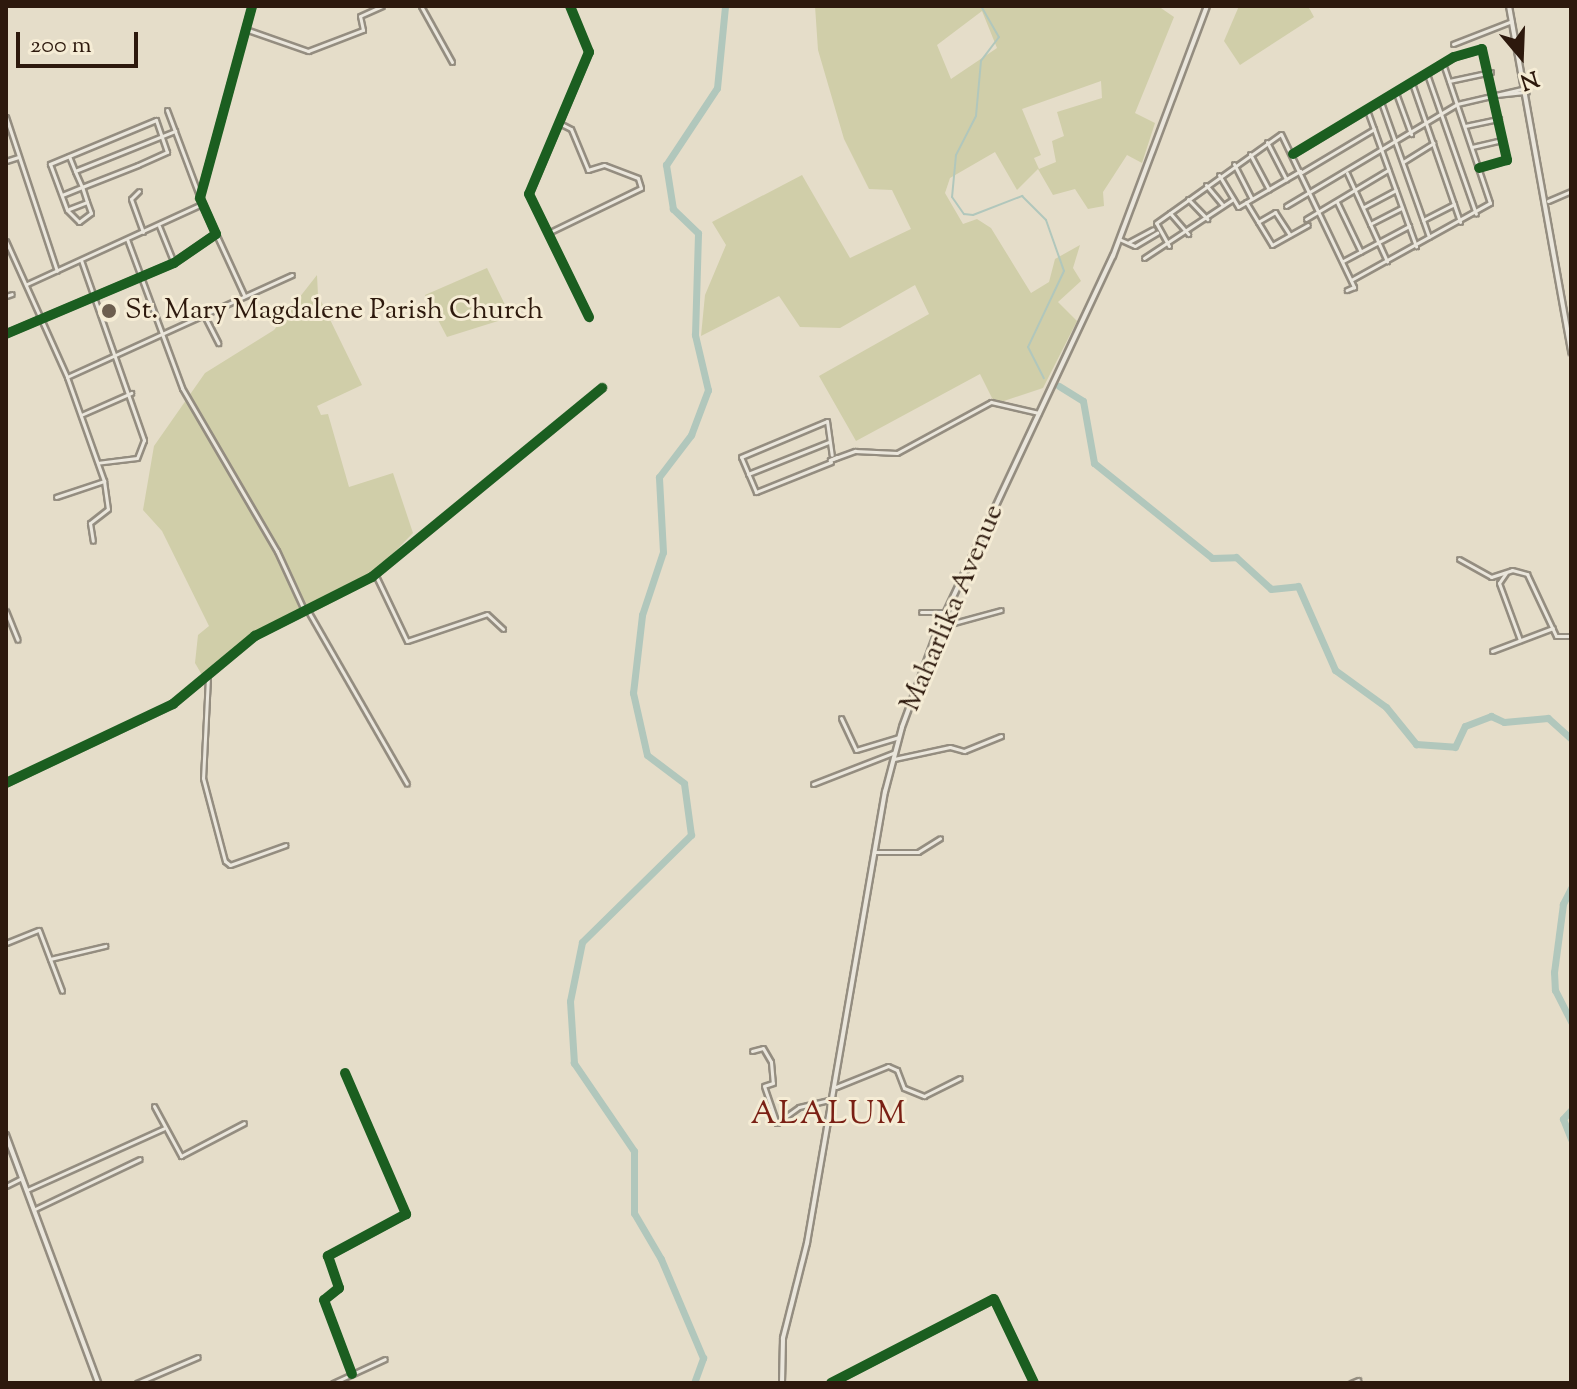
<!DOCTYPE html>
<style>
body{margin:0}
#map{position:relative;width:1577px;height:1389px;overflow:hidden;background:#e5ddc9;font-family:"Sorts Mill Goudy",serif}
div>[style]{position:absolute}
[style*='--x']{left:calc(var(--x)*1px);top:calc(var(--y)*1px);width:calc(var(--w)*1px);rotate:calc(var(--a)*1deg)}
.green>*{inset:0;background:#d0cea9}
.stream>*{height:2px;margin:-1px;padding:0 1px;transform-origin:1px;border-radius:1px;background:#b1c7bc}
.river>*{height:7px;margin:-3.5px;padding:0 3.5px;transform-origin:3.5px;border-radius:3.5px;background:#b1c7bc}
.roads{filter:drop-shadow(2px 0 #948d80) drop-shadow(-2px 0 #948d80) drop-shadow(0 2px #948d80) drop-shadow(0 -2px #948d80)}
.minor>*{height:3px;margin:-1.5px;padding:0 1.5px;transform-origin:1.5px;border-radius:1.5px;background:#eae6dc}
.tertiary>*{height:4px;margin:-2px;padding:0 2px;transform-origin:2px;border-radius:2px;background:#eae6dc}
.secondary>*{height:4px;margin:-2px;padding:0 2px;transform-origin:2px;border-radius:2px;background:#eae6dc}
.cycleway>*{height:10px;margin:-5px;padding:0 5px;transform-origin:5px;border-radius:5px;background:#1b5e20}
.dots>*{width:22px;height:22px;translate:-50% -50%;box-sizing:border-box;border:4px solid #f5ecd5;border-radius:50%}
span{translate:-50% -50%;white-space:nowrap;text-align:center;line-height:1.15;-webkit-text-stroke:6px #f5ecd5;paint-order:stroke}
.poi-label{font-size:28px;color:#2d190d}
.left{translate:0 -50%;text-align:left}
.street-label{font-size:28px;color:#2d190d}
.quarter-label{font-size:32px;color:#7a1f14;letter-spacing:2px}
.frame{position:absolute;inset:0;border:8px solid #2d190d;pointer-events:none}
.north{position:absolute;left:1481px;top:16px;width:80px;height:80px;-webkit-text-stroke:6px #f5ecd5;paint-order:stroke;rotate:161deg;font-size:22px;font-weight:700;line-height:32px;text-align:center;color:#2d190d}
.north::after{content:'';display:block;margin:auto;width:28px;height:36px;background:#2d190d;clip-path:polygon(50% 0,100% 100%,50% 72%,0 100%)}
.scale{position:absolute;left:16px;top:32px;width:122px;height:36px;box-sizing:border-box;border:4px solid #2d190d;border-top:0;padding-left:10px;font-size:24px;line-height:28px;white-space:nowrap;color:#2d190d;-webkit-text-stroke:6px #f5ecd5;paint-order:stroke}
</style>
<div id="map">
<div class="green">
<i style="clip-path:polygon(evenodd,815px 6px,1158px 6px,1174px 17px,1135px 113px,1155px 123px,1142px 163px,1127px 155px,1103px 192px,1104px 206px,1088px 209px,1075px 189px,1053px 195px,1038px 169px,1017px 190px,995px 152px,950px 178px,945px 193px,963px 224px,977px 219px,991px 228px,1031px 293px,1049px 282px,1055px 259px,1080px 245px,1073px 268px,1081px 281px,1058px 302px,1077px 321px,1043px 388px,995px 404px,980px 374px,856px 441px,819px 376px,929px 314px,915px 285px,840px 328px,800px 327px,779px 296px,701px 336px,705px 295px,726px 245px,712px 222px,802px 175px,850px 258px,911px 229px,892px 190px,869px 189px,844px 139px,818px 50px,815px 6px,982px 11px,997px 48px,951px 79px,937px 45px,982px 11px,815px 6px,1101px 81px,1102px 98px,1057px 112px,1064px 136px,1052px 141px,1056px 162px,1039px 169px,1034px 158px,1041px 155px,1022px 109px,1101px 81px)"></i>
<i style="clip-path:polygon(1239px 6px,1308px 6px,1314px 17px,1240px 65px,1224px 41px)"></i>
<i style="clip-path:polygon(487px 268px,511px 317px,447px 337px,425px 295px)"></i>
<i style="clip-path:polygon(317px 275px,318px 295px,362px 385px,317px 406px,321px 415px,328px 414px,349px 487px,393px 473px,413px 533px,372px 575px,255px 633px,202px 675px,195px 663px,198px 635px,209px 626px,162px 531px,143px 510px,154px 446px,205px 373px,274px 330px)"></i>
</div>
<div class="stream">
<i style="--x:981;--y:6;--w:36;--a:60"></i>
<i style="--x:999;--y:37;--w:30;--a:127"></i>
<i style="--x:981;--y:61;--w:55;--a:95.2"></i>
<i style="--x:976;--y:116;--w:44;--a:117.1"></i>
<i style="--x:956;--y:155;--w:42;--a:95.4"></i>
<i style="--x:952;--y:197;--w:21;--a:55"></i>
<i style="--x:964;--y:214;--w:9;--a:6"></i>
<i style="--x:973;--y:215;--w:53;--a:-21.2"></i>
<i style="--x:1022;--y:196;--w:34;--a:45"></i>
<i style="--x:1046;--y:220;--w:54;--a:70.6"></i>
<i style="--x:1064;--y:271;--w:84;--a:115.3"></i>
<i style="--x:1028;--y:347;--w:35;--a:63"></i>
</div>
<div class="river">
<i style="--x:1059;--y:386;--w:28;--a:32"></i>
<i style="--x:1083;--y:401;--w:63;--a:79.9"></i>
<i style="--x:1094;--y:463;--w:151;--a:38.8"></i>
<i style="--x:1212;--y:558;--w:24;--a:-2"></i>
<i style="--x:1236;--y:557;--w:47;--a:42.4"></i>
<i style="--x:1271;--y:589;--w:27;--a:-6"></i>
<i style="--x:1298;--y:586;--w:92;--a:66.2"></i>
<i style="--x:1335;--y:670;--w:63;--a:36"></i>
<i style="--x:1386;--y:707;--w:48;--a:51"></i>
<i style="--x:1416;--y:744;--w:39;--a:4"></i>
<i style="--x:1455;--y:747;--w:23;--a:-65"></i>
<i style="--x:1465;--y:726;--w:28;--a:-21"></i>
<i style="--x:1491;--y:716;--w:14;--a:25"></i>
<i style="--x:1504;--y:722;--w:44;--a:-5.2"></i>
<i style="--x:1548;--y:718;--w:31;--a:42"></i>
<i style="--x:1571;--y:888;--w:18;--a:117"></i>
<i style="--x:1563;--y:904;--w:69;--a:97.5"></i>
<i style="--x:1554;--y:972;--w:18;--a:87"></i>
<i style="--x:1555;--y:990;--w:36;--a:63"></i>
<i style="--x:1571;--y:1110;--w:12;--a:132"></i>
<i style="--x:1563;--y:1119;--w:22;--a:68"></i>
<i style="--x:694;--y:1383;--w:27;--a:-70"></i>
<i style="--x:703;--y:1358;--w:108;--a:-113"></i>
<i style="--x:661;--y:1259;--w:53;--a:-120.4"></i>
<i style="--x:634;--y:1213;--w:62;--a:-90"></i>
<i style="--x:634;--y:1151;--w:107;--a:-124.3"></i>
<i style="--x:574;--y:1063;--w:62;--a:-93.7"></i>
<i style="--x:570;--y:1001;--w:60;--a:-78.5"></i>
<i style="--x:582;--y:942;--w:153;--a:-44.5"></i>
<i style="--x:691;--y:835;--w:52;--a:-97.7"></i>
<i style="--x:684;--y:783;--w:46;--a:-142.9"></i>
<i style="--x:647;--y:755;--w:64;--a:-102.7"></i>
<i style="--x:633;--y:693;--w:79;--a:-83.4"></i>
<i style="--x:642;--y:615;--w:66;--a:-71.6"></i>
<i style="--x:663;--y:552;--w:75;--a:-93.1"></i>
<i style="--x:659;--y:477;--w:53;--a:-52.7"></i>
<i style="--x:691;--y:435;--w:48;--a:-69.3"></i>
<i style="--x:708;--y:390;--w:57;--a:-103.3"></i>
<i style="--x:695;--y:335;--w:102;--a:-88.3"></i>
<i style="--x:698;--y:233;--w:35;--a:-136"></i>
<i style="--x:673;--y:209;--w:45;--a:-99"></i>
<i style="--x:666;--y:165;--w:92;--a:-56.5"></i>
<i style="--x:717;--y:88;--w:82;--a:-84.4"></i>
</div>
<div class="roads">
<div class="minor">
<i style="--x:421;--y:6;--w:64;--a:61"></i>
<i style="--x:570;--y:6;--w:50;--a:67.6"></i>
<i style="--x:589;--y:52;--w:154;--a:112.9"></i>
<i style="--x:529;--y:194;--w:137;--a:64"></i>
<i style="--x:248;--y:30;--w:64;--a:19.3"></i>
<i style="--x:308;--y:51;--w:59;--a:-20.9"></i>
<i style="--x:363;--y:30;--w:14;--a:-102"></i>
<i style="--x:360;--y:16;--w:24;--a:-24"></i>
<i style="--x:1453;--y:44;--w:63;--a:-21.3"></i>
<i style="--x:1427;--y:74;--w:148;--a:70.7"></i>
<i style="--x:1449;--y:81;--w:43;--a:-12.1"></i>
<i style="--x:1412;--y:83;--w:147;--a:70.9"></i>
<i style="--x:1396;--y:93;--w:44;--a:69.9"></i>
<i style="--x:1496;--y:95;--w:31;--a:-6"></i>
<i style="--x:1381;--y:102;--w:143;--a:70.4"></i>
<i style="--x:167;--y:110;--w:94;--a:69.4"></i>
<i style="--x:1367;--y:110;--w:145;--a:70.2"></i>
<i style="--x:6;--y:117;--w:162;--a:71.7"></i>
<i style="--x:1465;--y:126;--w:35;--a:-12"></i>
<i style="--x:1267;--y:142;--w:42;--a:62.8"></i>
<i style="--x:1472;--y:147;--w:32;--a:-13"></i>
<i style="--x:1250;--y:154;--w:40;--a:62"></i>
<i style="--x:1293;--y:154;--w:188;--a:-31.1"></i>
<i style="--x:1454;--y:57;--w:29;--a:-16"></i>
<i style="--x:1482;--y:49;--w:114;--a:77.3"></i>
<i style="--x:1507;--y:160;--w:29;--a:164"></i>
<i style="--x:6;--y:161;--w:13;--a:-18"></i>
<i style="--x:1403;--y:162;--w:36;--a:-32"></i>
<i style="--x:1234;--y:164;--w:39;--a:63"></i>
<i style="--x:75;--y:171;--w:108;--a:-21.8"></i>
<i style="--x:1302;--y:172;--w:84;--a:-30.8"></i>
<i style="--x:1347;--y:173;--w:97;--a:65.6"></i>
<i style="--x:1219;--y:175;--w:37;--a:59"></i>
<i style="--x:1238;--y:207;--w:72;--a:-30.1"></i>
<i style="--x:1206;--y:185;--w:26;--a:50"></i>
<i style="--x:139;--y:191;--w:11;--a:135"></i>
<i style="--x:131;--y:199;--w:35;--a:70"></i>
<i style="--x:62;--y:195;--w:22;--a:-22"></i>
<i style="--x:82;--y:187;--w:60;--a:-21.4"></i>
<i style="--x:138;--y:165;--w:32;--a:-24"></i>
<i style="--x:167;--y:152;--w:34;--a:-109"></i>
<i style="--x:156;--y:120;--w:115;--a:157.5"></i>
<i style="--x:50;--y:164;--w:49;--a:69.7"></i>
<i style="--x:67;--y:210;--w:17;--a:45"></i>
<i style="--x:79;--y:222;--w:15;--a:-37"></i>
<i style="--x:91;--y:213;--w:12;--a:-110"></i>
<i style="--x:87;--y:202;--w:16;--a:-108"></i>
<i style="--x:82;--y:187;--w:17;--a:-114"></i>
<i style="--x:75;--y:171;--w:16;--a:-112"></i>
<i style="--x:1188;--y:199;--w:28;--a:46"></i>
<i style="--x:1548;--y:201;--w:25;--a:-23"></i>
<i style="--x:1246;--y:202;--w:50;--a:58.8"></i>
<i style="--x:1272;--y:245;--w:41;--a:-29.1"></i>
<i style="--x:1337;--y:202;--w:55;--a:64.4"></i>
<i style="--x:1286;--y:206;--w:199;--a:-30.8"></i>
<i style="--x:1457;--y:104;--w:71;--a:-13.1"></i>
<i style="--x:1364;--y:207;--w:36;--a:-28"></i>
<i style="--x:69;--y:209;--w:19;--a:-21"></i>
<i style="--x:1170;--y:213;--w:28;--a:49"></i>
<i style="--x:1306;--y:219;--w:96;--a:-30.9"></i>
<i style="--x:1423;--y:220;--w:35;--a:-27"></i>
<i style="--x:1258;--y:222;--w:20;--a:-30"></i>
<i style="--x:1275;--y:212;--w:27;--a:57"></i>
<i style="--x:1370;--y:224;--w:36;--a:-27"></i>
<i style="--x:159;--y:226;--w:40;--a:68"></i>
<i style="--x:548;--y:233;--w:103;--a:-25.8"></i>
<i style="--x:641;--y:188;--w:10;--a:-107"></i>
<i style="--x:638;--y:178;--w:36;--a:-159"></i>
<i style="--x:604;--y:165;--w:17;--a:163"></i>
<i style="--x:588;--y:170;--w:44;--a:-112.5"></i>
<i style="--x:571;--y:129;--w:13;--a:-153"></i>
<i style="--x:216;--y:234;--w:67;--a:65.3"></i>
<i style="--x:127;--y:239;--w:159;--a:69.7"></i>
<i style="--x:182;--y:388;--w:189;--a:59.8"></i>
<i style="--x:277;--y:551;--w:67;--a:65.3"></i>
<i style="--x:1119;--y:239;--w:17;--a:24"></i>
<i style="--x:1135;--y:246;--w:26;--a:-31"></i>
<i style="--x:6;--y:241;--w:149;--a:65.8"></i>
<i style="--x:67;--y:377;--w:110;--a:70.4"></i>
<i style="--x:104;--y:481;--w:28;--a:82"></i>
<i style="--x:108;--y:509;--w:23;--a:142"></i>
<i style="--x:90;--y:523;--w:18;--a:81"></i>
<i style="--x:1129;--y:242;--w:27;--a:-28"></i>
<i style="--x:1169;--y:246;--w:26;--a:-119"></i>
<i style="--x:1156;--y:223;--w:153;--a:-35.5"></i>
<i style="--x:1281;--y:134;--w:170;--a:64.5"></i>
<i style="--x:1354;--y:287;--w:8;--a:157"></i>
<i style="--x:1144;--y:258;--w:107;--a:-33.5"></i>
<i style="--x:81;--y:260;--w:191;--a:70.7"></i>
<i style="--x:144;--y:440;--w:19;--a:111"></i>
<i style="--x:137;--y:458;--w:38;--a:173"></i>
<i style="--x:1343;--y:261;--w:75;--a:-27.9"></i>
<i style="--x:1351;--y:280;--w:159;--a:-29"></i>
<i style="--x:1490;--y:203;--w:148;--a:-108.6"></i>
<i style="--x:27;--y:284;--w:192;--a:-24.6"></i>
<i style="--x:6;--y:296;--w:6;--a:-18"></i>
<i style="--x:203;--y:313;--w:34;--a:63"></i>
<i style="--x:67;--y:377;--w:247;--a:-24.4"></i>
<i style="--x:81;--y:415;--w:55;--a:-23.7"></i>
<i style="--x:837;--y:457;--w:8;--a:157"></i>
<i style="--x:830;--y:460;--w:27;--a:-20"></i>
<i style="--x:855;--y:451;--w:42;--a:2.7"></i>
<i style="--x:897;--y:453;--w:107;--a:-28.5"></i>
<i style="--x:991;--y:402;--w:49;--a:12.9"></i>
<i style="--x:831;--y:462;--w:81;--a:158.2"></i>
<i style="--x:756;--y:492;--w:38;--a:-113"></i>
<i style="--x:741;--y:457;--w:93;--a:-22.7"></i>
<i style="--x:827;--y:421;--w:34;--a:82"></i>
<i style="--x:748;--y:474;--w:87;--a:-21.6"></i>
<i style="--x:56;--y:497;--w:51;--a:-18.4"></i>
<i style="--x:1459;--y:559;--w:37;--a:29"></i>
<i style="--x:1491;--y:577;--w:22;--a:-18"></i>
<i style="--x:1512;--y:570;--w:16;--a:15"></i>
<i style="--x:1527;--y:574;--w:68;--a:64.9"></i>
<i style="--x:1556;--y:636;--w:15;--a:0"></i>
<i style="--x:1506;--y:573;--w:12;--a:125"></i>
<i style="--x:1499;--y:583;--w:61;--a:69.8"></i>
<i style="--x:375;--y:574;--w:74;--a:64.5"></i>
<i style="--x:407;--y:641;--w:84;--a:-18.6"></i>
<i style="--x:487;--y:614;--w:22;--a:43"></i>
<i style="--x:6;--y:611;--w:31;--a:68"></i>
<i style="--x:308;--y:611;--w:199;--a:60.2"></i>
<i style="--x:921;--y:612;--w:25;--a:0"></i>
<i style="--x:939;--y:627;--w:64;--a:-15.3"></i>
<i style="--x:1492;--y:651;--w:65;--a:-20.7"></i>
<i style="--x:208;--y:677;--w:101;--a:92.8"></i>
<i style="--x:203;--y:778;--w:86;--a:75.2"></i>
<i style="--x:225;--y:861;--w:6;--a:39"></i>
<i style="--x:230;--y:865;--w:59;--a:-19.7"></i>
<i style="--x:841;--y:718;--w:35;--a:65"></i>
<i style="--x:856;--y:750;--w:45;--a:-16.8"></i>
<i style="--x:894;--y:759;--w:57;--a:-12.1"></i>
<i style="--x:950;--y:747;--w:15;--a:16"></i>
<i style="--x:964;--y:751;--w:40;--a:-22"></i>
<i style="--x:6;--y:783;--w:185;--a:-25.3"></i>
<i style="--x:173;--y:704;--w:107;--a:-39.7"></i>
<i style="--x:255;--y:636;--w:131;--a:-26.8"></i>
<i style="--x:372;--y:577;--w:298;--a:-39.4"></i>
<i style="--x:813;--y:784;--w:88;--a:-21.3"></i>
<i style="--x:876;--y:852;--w:42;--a:0"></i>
<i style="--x:918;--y:852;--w:26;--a:-32"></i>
<i style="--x:6;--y:943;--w:35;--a:-22"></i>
<i style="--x:39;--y:930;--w:65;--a:69.3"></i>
<i style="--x:50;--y:959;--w:57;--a:-13.3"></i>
<i style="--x:752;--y:1051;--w:11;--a:-15"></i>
<i style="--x:763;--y:1048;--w:16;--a:60"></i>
<i style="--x:771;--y:1062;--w:21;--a:85"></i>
<i style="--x:773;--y:1083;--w:9;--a:162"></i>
<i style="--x:764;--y:1086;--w:39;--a:71"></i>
<i style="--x:777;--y:1123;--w:27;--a:-36"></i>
<i style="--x:799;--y:1107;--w:32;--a:-13"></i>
<i style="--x:345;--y:1073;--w:154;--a:66.6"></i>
<i style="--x:406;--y:1214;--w:89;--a:151.7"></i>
<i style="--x:328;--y:1256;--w:34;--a:71"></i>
<i style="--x:339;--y:1288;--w:19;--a:141"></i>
<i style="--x:324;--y:1300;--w:79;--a:69.3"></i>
<i style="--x:836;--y:1087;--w:56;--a:-22"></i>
<i style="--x:888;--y:1066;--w:10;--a:24"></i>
<i style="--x:897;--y:1070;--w:19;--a:69"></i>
<i style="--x:904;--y:1088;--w:22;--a:22"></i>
<i style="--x:924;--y:1096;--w:40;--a:-26.6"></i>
<i style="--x:154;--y:1106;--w:57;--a:61.6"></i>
<i style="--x:181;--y:1156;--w:71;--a:-27.6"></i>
<i style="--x:6;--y:1186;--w:18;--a:-27"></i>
<i style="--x:27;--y:1190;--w:150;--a:-24.3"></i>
<i style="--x:35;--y:1209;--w:116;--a:-25.5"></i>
<i style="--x:137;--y:1383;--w:66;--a:-23.1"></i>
<i style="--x:333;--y:1383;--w:57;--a:-24.8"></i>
<i style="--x:831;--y:1383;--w:183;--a:-27.3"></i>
<i style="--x:994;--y:1299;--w:93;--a:64.5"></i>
<i style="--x:1351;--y:1383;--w:8;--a:-23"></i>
</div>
<div class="tertiary">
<i style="--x:6;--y:334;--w:182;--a:-22.9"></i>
<i style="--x:174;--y:263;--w:51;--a:-34.6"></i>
<i style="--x:216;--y:234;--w:39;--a:-114"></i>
<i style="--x:200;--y:198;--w:199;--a:-74.8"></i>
<i style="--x:6;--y:1135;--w:265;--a:69.6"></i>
</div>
<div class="secondary">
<i style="--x:1509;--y:6;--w:352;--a:79.8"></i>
<i style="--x:782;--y:1383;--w:45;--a:-88.7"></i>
<i style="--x:783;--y:1338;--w:98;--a:-75.8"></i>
<i style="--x:807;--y:1243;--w:458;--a:-80.2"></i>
<i style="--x:885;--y:792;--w:67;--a:-75.3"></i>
<i style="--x:902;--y:727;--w:107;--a:-69.7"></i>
<i style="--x:939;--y:627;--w:410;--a:-64.9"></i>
<i style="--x:1113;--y:256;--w:267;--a:-69.4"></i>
</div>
</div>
<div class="cycleway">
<i style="--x:570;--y:6;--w:50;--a:67.6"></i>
<i style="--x:589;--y:52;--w:154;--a:112.9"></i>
<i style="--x:529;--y:194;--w:137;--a:64"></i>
<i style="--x:1293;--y:154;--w:188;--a:-31.1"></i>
<i style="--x:1454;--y:57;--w:29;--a:-16"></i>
<i style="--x:1482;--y:49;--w:114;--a:77.3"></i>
<i style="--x:1507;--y:160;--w:29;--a:164"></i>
<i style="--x:6;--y:334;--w:182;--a:-22.9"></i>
<i style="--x:174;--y:263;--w:51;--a:-34.6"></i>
<i style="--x:216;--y:234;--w:39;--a:-114"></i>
<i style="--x:200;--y:198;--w:199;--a:-74.8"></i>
<i style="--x:6;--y:783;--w:185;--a:-25.3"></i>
<i style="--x:173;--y:704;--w:107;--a:-39.7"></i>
<i style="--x:255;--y:636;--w:131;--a:-26.8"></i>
<i style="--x:372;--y:577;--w:298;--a:-39.4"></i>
<i style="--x:345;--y:1073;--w:154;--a:66.6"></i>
<i style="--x:406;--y:1214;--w:89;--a:151.7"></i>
<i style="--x:328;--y:1256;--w:34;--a:71"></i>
<i style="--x:339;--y:1288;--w:19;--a:141"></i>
<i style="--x:324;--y:1300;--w:79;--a:69.3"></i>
<i style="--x:831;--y:1383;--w:183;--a:-27.3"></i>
<i style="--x:994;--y:1299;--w:93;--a:64.5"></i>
</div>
<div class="dots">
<i style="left:109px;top:311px;background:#6d5e4f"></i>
</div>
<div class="poi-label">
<span class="left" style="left:125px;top:311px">St. Mary Magdalene Parish Church</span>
</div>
<div class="street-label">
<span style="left:953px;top:608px;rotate:-67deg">Maharlika Avenue</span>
</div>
<div class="quarter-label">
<span style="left:829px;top:1115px">ALALUM</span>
</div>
<div class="frame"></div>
<div class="north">N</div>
<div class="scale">200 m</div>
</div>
